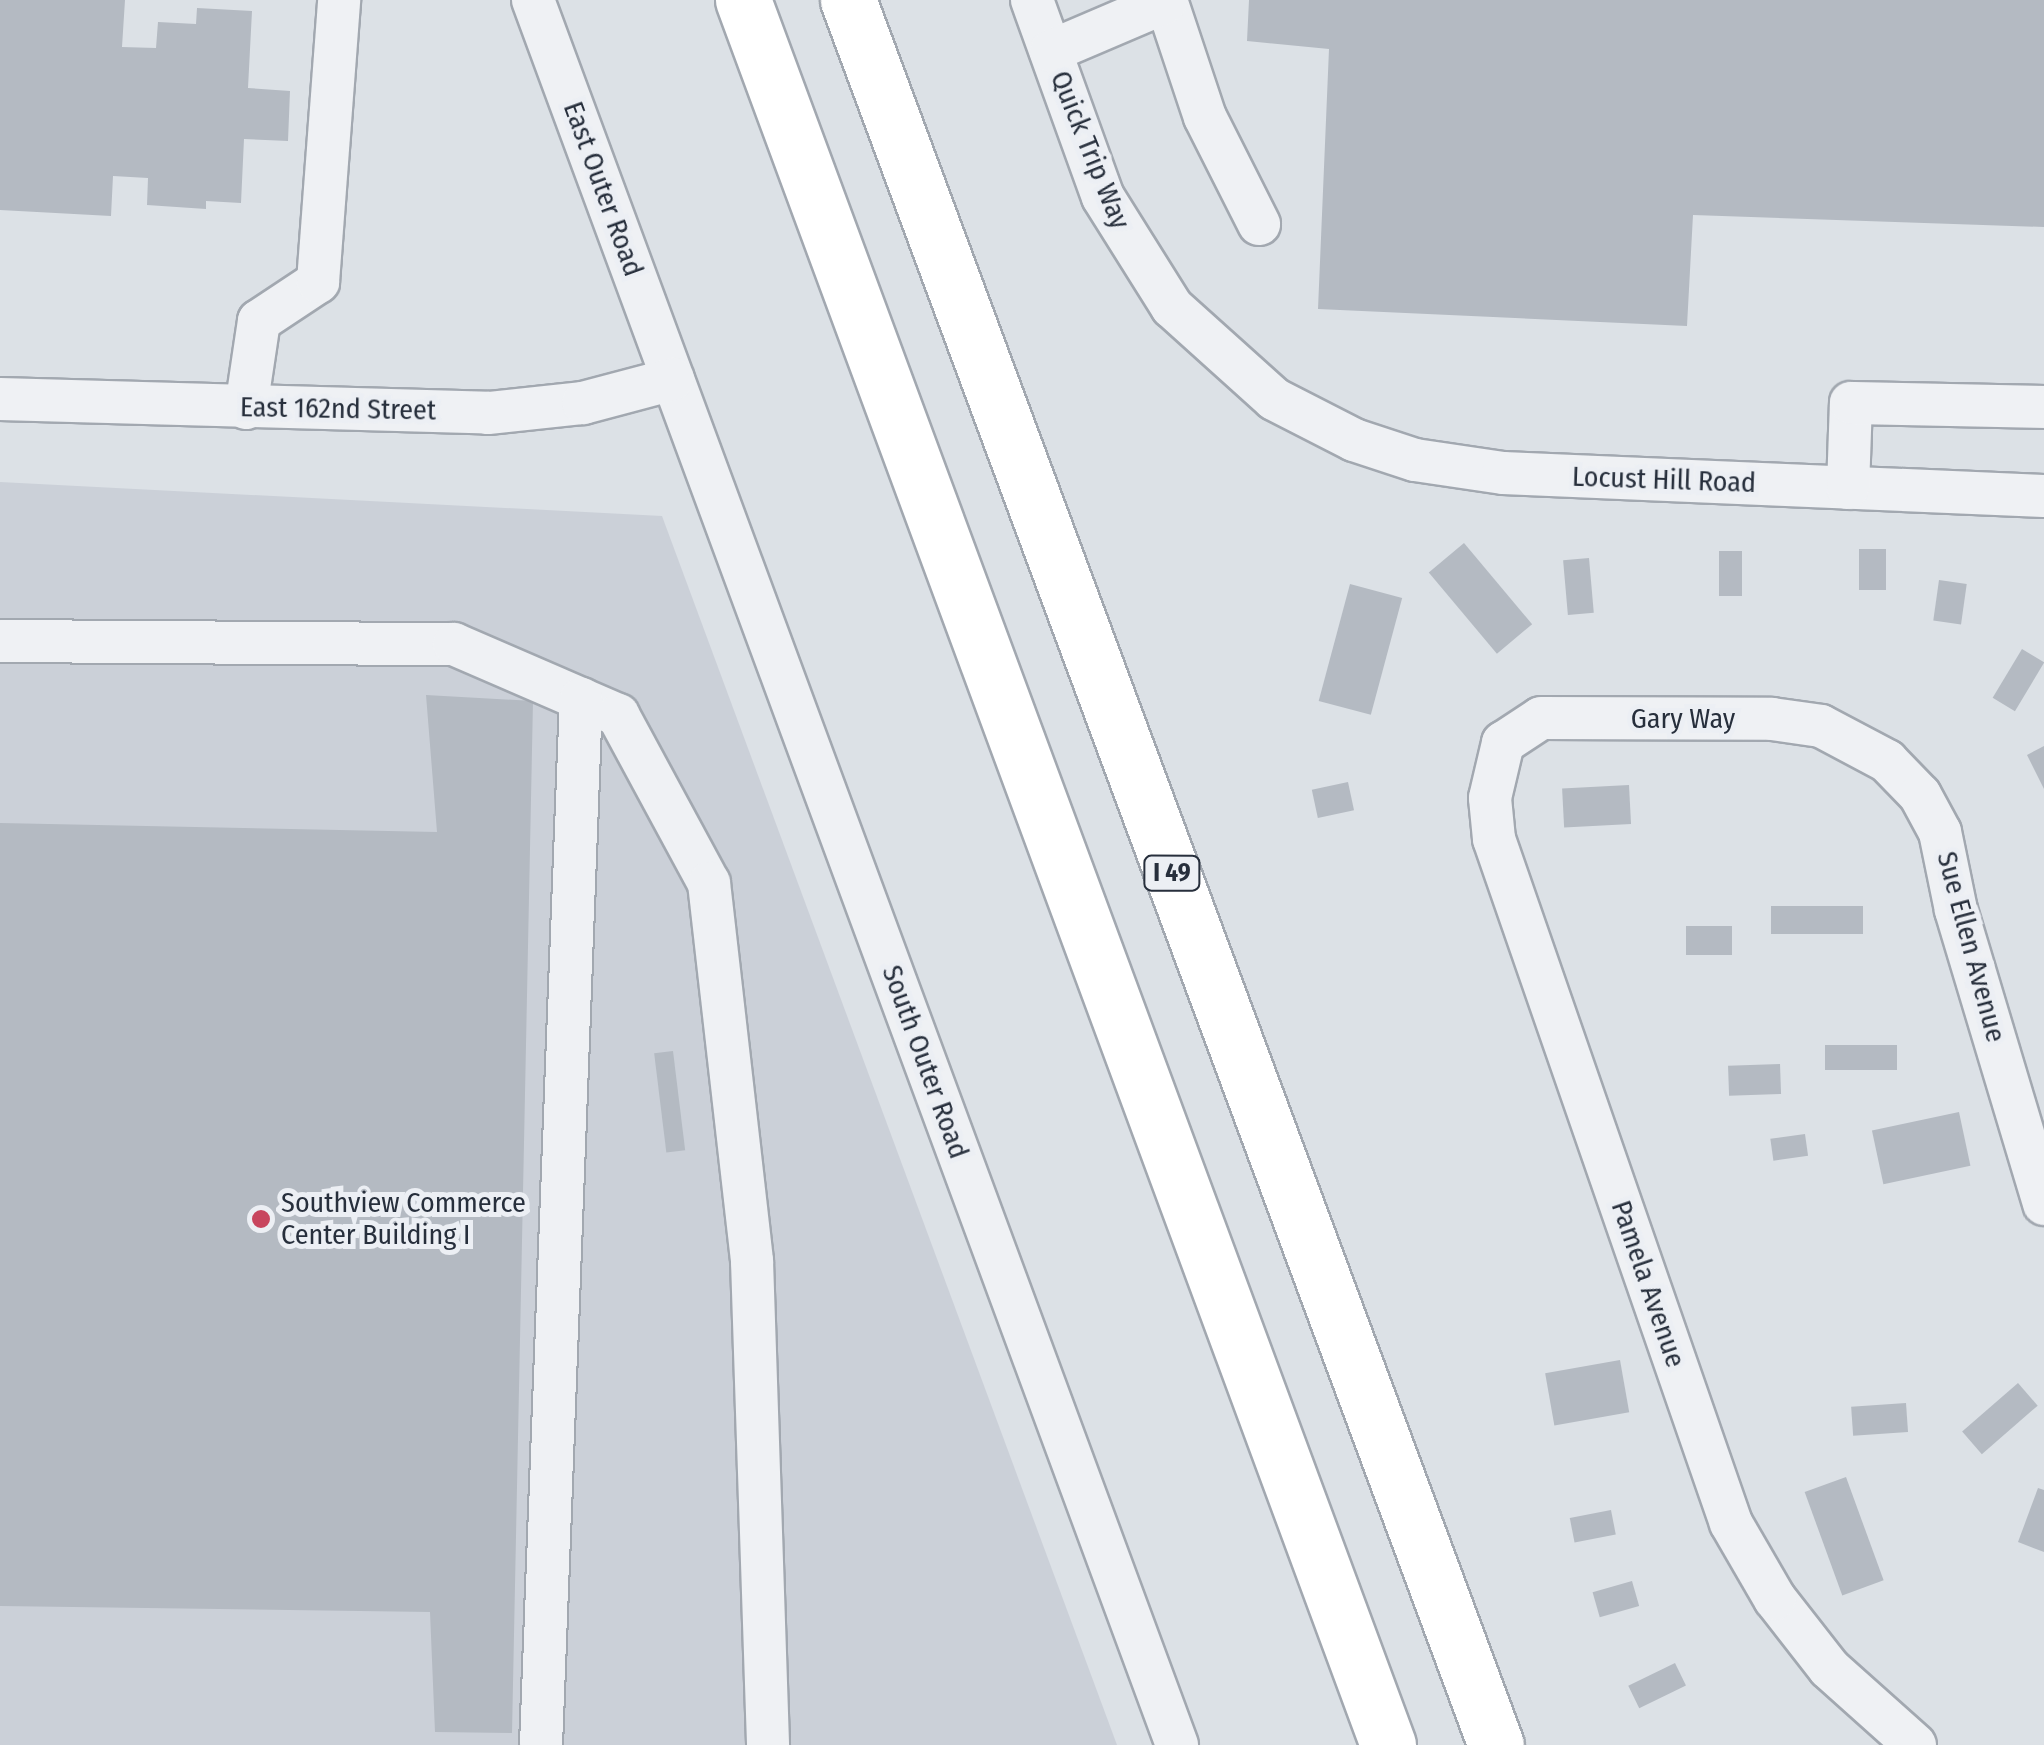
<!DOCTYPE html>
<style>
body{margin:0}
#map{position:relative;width:2044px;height:1745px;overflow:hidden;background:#dce1e6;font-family:"Fira Sans Condensed",sans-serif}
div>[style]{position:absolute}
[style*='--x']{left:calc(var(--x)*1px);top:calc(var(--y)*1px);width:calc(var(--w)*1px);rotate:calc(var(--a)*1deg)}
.built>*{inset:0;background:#cbd0d8}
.building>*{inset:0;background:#b4bac2;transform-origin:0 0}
.roads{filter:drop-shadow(2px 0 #a2a8b0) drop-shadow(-2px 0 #a2a8b0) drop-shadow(0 2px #a2a8b0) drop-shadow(0 -2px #a2a8b0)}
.minor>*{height:42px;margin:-21px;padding:0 21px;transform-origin:21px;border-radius:21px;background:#eff1f4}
.highway>*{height:55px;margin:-27.5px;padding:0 27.5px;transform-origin:27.5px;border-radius:27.5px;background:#fff}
.dots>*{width:28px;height:28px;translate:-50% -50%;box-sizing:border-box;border:5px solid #eceff4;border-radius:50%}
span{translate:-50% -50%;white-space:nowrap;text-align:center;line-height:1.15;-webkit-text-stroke:10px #eceff4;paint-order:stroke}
.shield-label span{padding:2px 8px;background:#eceff4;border:2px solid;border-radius:8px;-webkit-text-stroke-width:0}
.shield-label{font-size:25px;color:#272f3c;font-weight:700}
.street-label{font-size:28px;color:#272f3c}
.poi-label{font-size:28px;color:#272f3c}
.left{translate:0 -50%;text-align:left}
</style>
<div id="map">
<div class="built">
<i style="clip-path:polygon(0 482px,662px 516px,1117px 1745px,0 1745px)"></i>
</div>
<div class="building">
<i style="clip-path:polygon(0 0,125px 0,122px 47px,156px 48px,158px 22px,196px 24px,197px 8px,252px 11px,248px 88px,290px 91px,288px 141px,244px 139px,241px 203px,206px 201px,206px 209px,147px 205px,148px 178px,113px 176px,111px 216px,0 210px)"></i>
<i style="clip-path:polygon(1249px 0,2044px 0,2044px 227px,1693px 215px,1687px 326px,1318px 309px,1329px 49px,1247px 41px)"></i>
<i style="left:1464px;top:543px;width:106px;height:46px;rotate:50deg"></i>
<i style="left:1859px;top:549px;width:27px;height:41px"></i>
<i style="left:1719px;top:551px;width:23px;height:45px"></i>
<i style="left:1589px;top:558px;width:55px;height:26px;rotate:85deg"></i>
<i style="left:1939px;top:580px;width:28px;height:41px;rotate:8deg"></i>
<i style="left:1350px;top:584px;width:54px;height:121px;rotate:15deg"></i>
<i style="left:2022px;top:649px;width:26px;height:57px;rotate:31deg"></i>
<i style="clip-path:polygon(426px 695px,533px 701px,512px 1733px,435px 1732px,430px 1612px,0 1606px,0 823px,437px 832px)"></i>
<i style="clip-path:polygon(2044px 746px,2044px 789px,2027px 755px)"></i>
<i style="left:1348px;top:782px;width:29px;height:37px;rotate:78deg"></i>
<i style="left:1629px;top:785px;width:39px;height:67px;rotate:87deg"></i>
<i style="left:1863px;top:906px;width:28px;height:92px;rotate:90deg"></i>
<i style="left:1732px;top:926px;width:29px;height:46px;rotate:90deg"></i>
<i style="left:1825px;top:1045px;width:72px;height:25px"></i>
<i style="left:673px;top:1051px;width:100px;height:19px;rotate:83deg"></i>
<i style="left:1780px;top:1064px;width:30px;height:52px;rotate:88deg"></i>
<i style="left:1959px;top:1112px;width:55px;height:89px;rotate:78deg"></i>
<i style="left:1805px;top:1134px;width:22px;height:35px;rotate:82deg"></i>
<i style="left:1620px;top:1360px;width:53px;height:76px;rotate:80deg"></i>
<i style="left:2018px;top:1383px;width:30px;height:74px;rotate:49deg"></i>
<i style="left:1906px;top:1403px;width:29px;height:55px;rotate:86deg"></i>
<i style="left:1846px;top:1477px;width:110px;height:44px;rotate:70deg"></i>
<i style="clip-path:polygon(2038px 1488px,2044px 1490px,2044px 1552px,2018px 1542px)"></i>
<i style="left:1611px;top:1510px;width:25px;height:42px;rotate:79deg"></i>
<i style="left:1632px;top:1581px;width:26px;height:41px;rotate:74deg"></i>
<i style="left:1675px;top:1663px;width:25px;height:52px;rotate:64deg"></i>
</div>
<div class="roads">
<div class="minor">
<i style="--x:533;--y:0;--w:1860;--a:69.74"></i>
<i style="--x:1032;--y:0;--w:209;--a:70.2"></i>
<i style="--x:1103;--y:197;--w:130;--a:57.9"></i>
<i style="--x:1172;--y:307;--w:137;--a:42"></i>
<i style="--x:1274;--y:399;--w:90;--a:27.1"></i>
<i style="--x:1354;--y:440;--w:64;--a:18.2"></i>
<i style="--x:1415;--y:460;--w:89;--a:8.4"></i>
<i style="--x:1503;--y:473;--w:541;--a:2.43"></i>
<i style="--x:1166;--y:0;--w:123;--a:71.6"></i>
<i style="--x:1205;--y:117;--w:120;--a:63.2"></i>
<i style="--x:1051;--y:51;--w:125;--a:-23.1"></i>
<i style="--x:0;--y:399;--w:488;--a:1.6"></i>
<i style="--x:488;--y:413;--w:96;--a:-6"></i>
<i style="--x:583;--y:403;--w:93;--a:-14.9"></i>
<i style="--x:246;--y:408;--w:88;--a:-81.5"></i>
<i style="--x:259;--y:321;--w:71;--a:-33.5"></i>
<i style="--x:318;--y:282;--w:283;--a:-85.7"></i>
<i style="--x:1848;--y:488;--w:85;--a:-88"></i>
<i style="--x:1851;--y:403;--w:193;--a:1.2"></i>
<i style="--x:0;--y:641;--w:454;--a:0.4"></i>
<i style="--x:454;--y:644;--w:179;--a:23.4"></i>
<i style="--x:618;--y:715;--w:191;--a:61.6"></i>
<i style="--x:709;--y:883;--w:380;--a:83.5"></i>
<i style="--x:752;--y:1261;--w:484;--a:88.1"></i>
<i style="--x:541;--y:1745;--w:1047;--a:-87.81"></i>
<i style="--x:1915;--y:1745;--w:115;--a:-138.2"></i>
<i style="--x:1829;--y:1668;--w:88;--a:-128"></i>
<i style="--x:1775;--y:1599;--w:88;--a:-120.1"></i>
<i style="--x:1731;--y:1523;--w:724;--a:-109.11"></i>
<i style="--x:1494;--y:839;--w:41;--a:-95.6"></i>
<i style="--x:1490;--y:798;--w:57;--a:-76.7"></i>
<i style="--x:1503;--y:743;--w:45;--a:-33.3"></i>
<i style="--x:1541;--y:718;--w:231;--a:0.2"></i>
<i style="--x:1772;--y:719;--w:49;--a:8.1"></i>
<i style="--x:1821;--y:726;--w:75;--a:27.9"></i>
<i style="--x:1887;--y:761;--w:47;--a:45.9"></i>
<i style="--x:1920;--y:795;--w:42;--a:61.6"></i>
<i style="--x:1940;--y:832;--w:80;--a:78.4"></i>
<i style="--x:1956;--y:910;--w:307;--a:73.3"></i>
</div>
<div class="highway">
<i style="--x:743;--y:0;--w:1860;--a:69.71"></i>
<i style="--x:848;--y:0;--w:1861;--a:69.63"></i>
</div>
</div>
<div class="dots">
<i style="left:261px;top:1219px;background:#c8455e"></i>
</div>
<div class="shield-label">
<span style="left:1172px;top:873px">I 49</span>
</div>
<div class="street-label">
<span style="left:1090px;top:150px;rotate:68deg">Quick Trip Way</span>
<span style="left:603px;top:189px;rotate:70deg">East Outer Road</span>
<span style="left:338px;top:409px;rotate:1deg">East 162nd Street</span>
<span style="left:1664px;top:480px;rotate:2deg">Locust Hill Road</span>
<span style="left:1683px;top:719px">Gary Way</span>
<span style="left:1971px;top:947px;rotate:75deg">Sue Ellen Avenue</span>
<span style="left:925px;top:1062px;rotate:70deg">South Outer Road</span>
<span style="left:1648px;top:1284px;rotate:71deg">Pamela Avenue</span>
</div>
<div class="poi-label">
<span class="left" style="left:281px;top:1219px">Southview Commerce<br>Center Building I</span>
</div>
</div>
